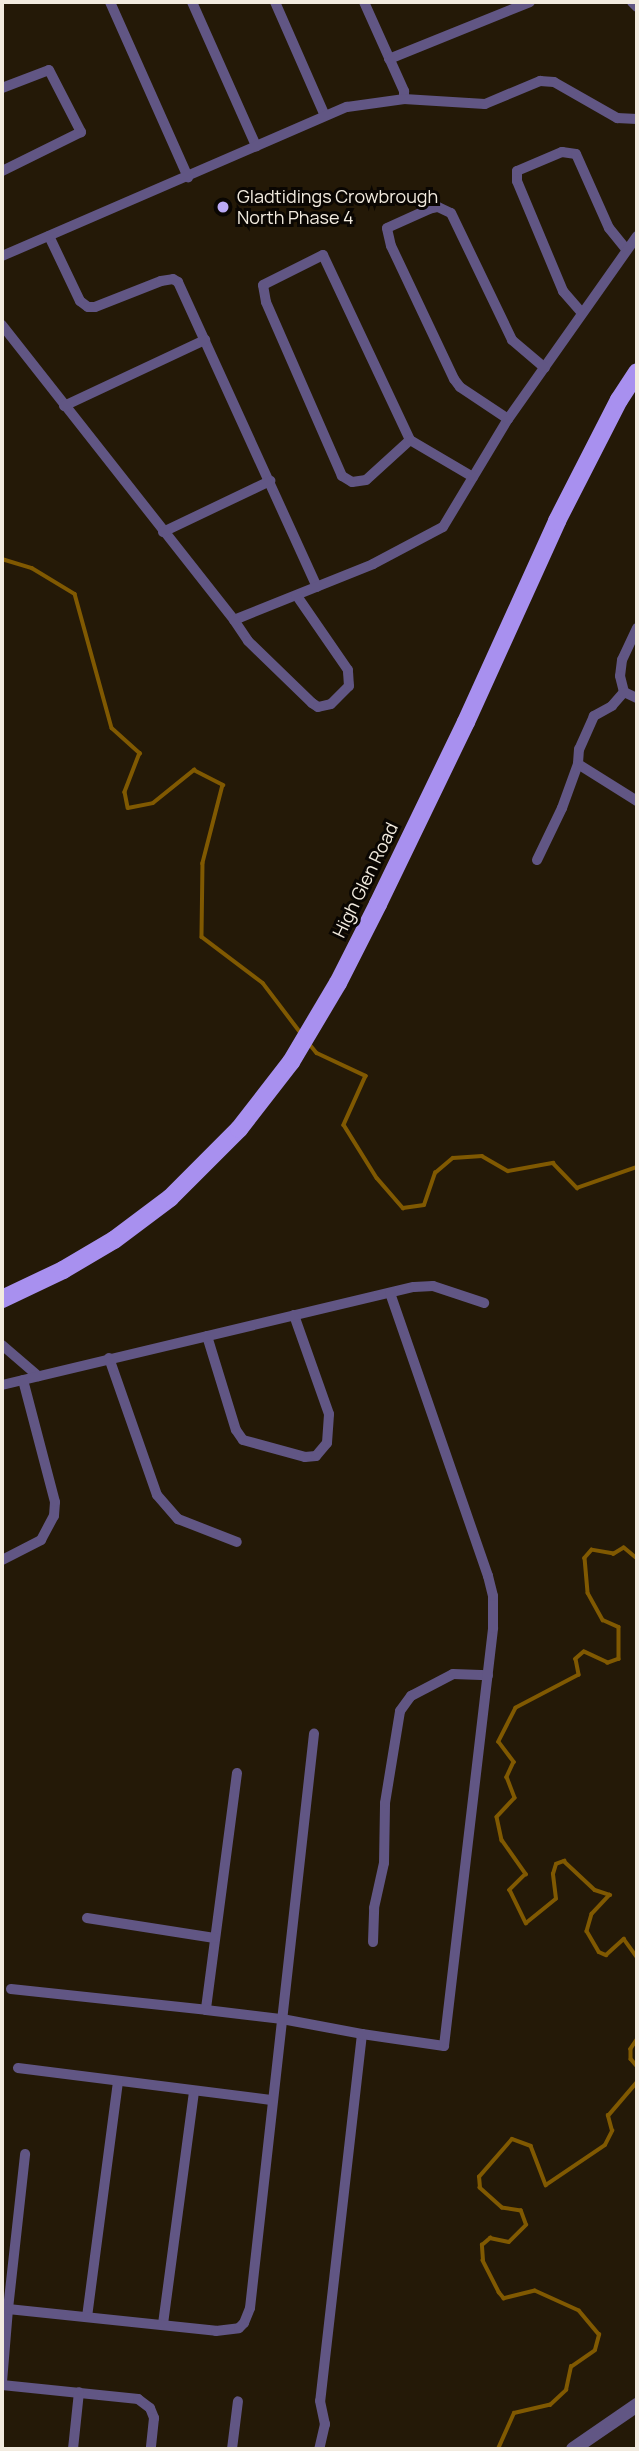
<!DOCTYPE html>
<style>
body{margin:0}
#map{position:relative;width:639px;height:2451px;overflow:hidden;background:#241907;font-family:Manrope,sans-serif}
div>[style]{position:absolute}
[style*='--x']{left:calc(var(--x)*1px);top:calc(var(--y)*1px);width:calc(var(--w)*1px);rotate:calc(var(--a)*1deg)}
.stream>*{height:3.5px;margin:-1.75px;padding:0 1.75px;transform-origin:1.75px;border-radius:1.75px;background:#805901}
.minor>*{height:10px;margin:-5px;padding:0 5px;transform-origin:5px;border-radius:5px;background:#615684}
.tertiary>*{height:14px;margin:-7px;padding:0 7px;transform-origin:7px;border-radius:7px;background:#615684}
.primary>*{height:18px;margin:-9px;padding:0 9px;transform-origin:9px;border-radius:9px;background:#a890ef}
.dots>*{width:19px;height:19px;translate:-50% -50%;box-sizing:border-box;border:4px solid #0a0602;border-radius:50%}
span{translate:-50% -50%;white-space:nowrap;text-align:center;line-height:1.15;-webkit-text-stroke:6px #0a0602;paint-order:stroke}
.poi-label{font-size:18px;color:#f2ebdf}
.left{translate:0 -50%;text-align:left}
.street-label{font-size:18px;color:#f2ebdf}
.frame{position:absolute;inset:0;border:4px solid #f2ebdf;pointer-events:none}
</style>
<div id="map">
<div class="stream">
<i style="--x:2;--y:559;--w:31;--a:17"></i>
<i style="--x:32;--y:568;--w:50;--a:31.2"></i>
<i style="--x:75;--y:594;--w:139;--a:74.6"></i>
<i style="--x:112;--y:728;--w:38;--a:42"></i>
<i style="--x:140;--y:753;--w:42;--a:111"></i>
<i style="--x:125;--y:792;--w:16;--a:79"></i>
<i style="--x:128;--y:808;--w:25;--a:-11"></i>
<i style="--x:153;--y:803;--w:53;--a:-38.8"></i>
<i style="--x:194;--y:770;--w:33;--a:27"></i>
<i style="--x:223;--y:785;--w:81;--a:104.4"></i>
<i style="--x:203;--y:863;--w:74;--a:90.8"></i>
<i style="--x:202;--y:937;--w:76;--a:37"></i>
<i style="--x:263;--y:983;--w:63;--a:52.8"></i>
<i style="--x:308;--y:1042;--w:14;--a:51"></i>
<i style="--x:317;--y:1053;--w:54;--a:25.1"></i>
<i style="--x:366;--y:1076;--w:54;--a:114.2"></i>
<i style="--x:344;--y:1125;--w:62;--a:58.1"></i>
<i style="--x:377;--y:1178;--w:40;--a:49"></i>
<i style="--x:403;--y:1208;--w:21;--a:-8"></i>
<i style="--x:424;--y:1205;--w:34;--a:-71"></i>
<i style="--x:435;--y:1173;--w:23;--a:-40"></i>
<i style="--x:453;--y:1158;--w:29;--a:-4"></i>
<i style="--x:482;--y:1156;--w:30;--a:30"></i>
<i style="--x:508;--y:1171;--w:46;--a:-10.1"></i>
<i style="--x:553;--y:1163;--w:35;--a:46"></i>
<i style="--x:577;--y:1188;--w:64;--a:-19.3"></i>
<i style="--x:637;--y:1559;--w:17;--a:-140"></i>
<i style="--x:624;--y:1548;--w:12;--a:149"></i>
<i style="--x:614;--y:1554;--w:22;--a:-170"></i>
<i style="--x:592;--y:1550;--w:11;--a:131"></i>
<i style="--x:585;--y:1558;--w:35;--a:85"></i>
<i style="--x:588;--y:1593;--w:31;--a:61"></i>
<i style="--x:603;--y:1620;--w:17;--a:24"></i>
<i style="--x:619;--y:1627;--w:32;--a:90"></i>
<i style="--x:619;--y:1659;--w:12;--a:160"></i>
<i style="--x:608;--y:1663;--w:26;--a:-155"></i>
<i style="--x:584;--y:1652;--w:11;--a:139"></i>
<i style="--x:576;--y:1659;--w:16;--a:79"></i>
<i style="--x:579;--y:1675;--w:71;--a:152.4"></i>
<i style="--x:516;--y:1708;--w:38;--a:117"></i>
<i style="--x:499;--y:1742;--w:25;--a:53"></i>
<i style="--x:514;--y:1762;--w:17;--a:115"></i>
<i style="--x:507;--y:1777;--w:22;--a:69"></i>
<i style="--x:515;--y:1798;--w:26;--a:133"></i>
<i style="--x:497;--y:1817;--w:24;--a:78"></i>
<i style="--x:502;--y:1840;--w:42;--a:54.8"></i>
<i style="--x:526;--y:1874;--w:23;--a:135"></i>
<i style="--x:510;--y:1890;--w:37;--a:64"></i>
<i style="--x:526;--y:1923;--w:38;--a:-39"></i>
<i style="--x:556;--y:1899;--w:25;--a:-97"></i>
<i style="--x:553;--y:1874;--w:10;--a:-73"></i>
<i style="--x:556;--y:1864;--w:9;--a:-21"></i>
<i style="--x:564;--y:1861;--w:42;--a:43.1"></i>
<i style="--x:595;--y:1890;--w:16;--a:18"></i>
<i style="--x:610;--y:1895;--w:26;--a:133"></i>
<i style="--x:592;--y:1914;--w:18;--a:106"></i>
<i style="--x:587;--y:1931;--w:24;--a:60"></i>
<i style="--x:599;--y:1952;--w:8;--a:23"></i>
<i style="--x:606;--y:1955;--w:24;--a:-42"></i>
<i style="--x:624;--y:1939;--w:22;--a:54"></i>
<i style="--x:637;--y:2040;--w:11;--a:124"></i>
<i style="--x:631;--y:2049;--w:10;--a:90"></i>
<i style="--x:631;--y:2059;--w:9;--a:49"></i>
<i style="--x:498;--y:2449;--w:39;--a:-66"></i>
<i style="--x:514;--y:2413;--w:37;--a:-13"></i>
<i style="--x:550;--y:2405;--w:22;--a:-43"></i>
<i style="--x:566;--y:2390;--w:24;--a:-78"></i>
<i style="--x:571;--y:2367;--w:29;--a:-35"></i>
<i style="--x:595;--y:2350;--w:16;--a:-75"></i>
<i style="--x:599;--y:2335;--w:31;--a:-130"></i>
<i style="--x:579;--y:2311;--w:48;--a:-155.6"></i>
<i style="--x:535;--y:2291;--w:32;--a:166"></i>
<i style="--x:504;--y:2299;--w:8;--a:-130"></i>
<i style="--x:499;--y:2293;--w:36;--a:-117"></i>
<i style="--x:483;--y:2261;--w:16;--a:-94"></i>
<i style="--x:482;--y:2245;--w:11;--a:-41"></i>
<i style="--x:490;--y:2238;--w:19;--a:12"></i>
<i style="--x:509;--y:2242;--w:24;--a:-45"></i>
<i style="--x:526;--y:2225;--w:15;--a:-110"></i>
<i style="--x:521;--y:2211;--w:19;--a:-171"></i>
<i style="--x:502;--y:2208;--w:30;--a:-138"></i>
<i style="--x:480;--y:2188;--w:11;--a:-95"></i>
<i style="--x:479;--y:2177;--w:50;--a:-49"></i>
<i style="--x:512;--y:2139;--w:20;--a:20"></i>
<i style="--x:531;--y:2146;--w:42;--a:69"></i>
<i style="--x:546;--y:2185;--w:71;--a:-34.1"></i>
<i style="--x:605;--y:2145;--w:16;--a:-63"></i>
<i style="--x:612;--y:2131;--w:16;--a:-105"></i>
<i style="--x:608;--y:2116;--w:45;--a:-49.5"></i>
</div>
<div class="minor">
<i style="--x:110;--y:2;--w:192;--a:66"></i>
<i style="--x:192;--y:2;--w:158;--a:66"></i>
<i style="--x:275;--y:2;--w:124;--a:66.3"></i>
<i style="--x:364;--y:2;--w:98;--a:65.8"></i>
<i style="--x:404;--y:91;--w:8;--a:90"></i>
<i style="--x:632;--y:2;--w:7;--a:45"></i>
<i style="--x:389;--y:59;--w:152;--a:-22"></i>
<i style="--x:2;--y:88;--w:50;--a:-21"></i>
<i style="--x:49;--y:70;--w:70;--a:62.7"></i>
<i style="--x:81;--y:132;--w:88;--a:153.7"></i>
<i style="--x:49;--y:236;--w:72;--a:64.5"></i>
<i style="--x:80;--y:301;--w:10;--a:37"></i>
<i style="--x:88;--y:307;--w:7;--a:0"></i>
<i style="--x:95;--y:307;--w:71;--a:-21.5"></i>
<i style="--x:161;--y:281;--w:12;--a:-9"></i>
<i style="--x:173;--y:279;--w:6;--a:31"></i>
<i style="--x:178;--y:282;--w:335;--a:65.5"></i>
<i style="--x:2;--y:256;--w:376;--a:-23.4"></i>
<i style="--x:347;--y:107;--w:58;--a:-8"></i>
<i style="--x:404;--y:99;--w:81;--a:3.5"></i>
<i style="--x:485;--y:104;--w:60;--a:-22.7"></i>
<i style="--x:540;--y:81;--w:14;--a:4"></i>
<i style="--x:554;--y:82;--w:73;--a:29.7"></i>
<i style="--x:617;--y:118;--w:20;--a:3"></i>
<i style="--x:582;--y:313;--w:29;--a:-131"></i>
<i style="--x:563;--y:291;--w:119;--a:-112.7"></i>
<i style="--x:517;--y:181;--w:10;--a:-90"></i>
<i style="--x:517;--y:171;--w:49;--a:-22.9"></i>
<i style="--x:562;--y:152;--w:14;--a:8"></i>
<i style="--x:576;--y:154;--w:81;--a:66"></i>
<i style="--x:609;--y:228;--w:28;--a:51"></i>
<i style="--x:2;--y:325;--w:375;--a:51.8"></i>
<i style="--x:234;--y:620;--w:150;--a:-21.9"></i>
<i style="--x:373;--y:564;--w:79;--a:-27.9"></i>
<i style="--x:443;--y:527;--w:126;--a:-59"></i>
<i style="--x:508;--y:419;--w:224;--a:-54.8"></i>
<i style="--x:64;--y:406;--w:156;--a:-25.1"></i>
<i style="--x:508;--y:419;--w:58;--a:-146.3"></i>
<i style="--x:460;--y:387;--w:10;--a:-127"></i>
<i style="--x:454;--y:379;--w:147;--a:-115.3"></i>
<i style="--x:391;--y:246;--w:18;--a:-103"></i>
<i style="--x:387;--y:228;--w:46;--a:-24.3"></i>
<i style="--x:429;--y:209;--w:9;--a:-13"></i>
<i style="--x:438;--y:207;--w:14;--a:25"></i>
<i style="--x:451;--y:213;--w:141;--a:64.3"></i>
<i style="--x:512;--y:340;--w:43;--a:40.3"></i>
<i style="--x:410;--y:440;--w:59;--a:137.7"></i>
<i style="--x:366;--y:480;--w:14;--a:172"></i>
<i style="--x:352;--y:482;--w:12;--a:-149"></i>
<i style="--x:342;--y:476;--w:190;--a:-113.6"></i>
<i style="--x:266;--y:302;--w:17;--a:-100"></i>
<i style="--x:263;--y:285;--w:67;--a:-26.6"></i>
<i style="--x:323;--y:255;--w:204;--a:64.8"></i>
<i style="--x:410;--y:440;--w:73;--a:30.4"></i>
<i style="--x:163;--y:532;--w:119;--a:-25.5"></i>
<i style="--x:234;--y:620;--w:25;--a:56"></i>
<i style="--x:248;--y:641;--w:89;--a:44.1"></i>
<i style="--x:312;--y:703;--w:7;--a:34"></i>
<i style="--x:318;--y:707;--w:13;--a:-13"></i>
<i style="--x:331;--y:704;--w:25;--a:-45"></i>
<i style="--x:349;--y:686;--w:16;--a:-94"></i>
<i style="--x:348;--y:670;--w:90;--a:-124.6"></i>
<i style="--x:637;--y:628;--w:35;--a:115"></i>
<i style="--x:622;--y:660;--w:16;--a:97"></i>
<i style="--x:620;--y:676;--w:16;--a:76"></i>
<i style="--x:624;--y:692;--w:18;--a:131"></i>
<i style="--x:612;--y:706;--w:21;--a:151"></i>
<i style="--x:594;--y:716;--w:36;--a:114"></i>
<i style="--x:579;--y:749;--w:15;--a:94"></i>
<i style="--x:578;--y:764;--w:70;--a:32.1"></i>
<i style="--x:624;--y:692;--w:14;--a:25"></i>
<i style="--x:537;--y:860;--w:58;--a:-64.3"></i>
<i style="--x:562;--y:808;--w:47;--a:-70"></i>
<i style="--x:207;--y:1336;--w:98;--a:72.9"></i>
<i style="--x:236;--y:1430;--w:12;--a:55"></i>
<i style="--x:243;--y:1440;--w:64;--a:15.3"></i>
<i style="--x:305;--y:1457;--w:11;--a:-5"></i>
<i style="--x:316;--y:1456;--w:17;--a:-50"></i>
<i style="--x:327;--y:1443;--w:29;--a:-86"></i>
<i style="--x:329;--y:1414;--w:105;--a:-109.5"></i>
<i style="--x:2;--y:1345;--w:48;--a:40.7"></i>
<i style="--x:109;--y:1358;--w:145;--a:70.7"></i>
<i style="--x:157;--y:1495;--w:32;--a:49"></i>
<i style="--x:178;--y:1519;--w:63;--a:21.3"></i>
<i style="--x:2;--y:1385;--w:423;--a:-13.4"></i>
<i style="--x:414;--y:1287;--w:19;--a:-3"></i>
<i style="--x:433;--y:1286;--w:54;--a:18.4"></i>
<i style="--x:2;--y:1560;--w:44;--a:-27.1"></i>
<i style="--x:41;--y:1540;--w:27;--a:-62"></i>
<i style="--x:54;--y:1516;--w:14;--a:-86"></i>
<i style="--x:55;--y:1502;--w:126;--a:-104.7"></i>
<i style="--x:237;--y:1773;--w:239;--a:97.5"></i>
<i style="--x:206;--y:2010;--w:77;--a:6.8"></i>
<i style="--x:282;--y:2019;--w:81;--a:10.6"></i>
<i style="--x:362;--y:2034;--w:369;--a:96.5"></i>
<i style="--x:320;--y:2401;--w:24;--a:78"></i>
<i style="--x:325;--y:2424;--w:26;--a:103"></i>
<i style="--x:87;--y:1918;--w:129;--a:8.9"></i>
<i style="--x:373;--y:1942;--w:34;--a:-88"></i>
<i style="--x:374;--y:1908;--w:46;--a:-77.5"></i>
<i style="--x:384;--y:1863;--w:60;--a:-89"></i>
<i style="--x:385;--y:1803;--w:93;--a:-80.7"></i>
<i style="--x:400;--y:1711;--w:19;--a:-54"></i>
<i style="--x:411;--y:1696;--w:47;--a:-27.6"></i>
<i style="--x:453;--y:1674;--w:35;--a:2"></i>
<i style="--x:11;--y:1989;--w:196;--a:6.1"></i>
<i style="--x:362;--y:2034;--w:83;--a:8.3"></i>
<i style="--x:444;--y:2046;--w:421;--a:-83.3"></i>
<i style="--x:493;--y:1628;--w:32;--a:-90"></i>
<i style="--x:493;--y:1596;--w:21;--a:-104"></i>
<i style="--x:488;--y:1576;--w:299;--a:-109.1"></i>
<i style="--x:18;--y:2068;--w:257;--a:7.2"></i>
<i style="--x:8;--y:2309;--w:156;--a:-83.7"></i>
<i style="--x:87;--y:2317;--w:238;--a:-82.5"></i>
<i style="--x:163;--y:2324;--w:233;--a:-82.4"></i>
<i style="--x:2;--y:2382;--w:73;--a:-85.3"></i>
<i style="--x:8;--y:2309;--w:209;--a:6"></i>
<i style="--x:216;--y:2331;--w:23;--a:-7"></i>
<i style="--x:239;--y:2328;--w:7;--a:-45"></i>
<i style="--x:244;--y:2323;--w:16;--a:-68"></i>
<i style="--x:250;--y:2308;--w:578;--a:-83.64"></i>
<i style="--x:2;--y:2385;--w:137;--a:5.9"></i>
<i style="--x:138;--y:2399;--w:15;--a:37"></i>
<i style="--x:150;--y:2408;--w:11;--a:68"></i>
<i style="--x:154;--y:2418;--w:31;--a:96"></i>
<i style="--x:73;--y:2449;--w:57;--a:-84"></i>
<i style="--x:232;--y:2449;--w:48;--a:-82.9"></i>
</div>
<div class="tertiary">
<i style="--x:573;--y:2449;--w:78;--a:-34.5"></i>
</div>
<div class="primary">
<i style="--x:2;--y:1299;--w:68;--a:-25.4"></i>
<i style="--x:63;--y:1270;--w:59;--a:-30.5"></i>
<i style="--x:114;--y:1240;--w:70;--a:-36.9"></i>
<i style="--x:170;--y:1198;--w:98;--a:-45"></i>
<i style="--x:239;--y:1129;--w:85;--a:-52.2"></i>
<i style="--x:291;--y:1062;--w:92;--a:-59.3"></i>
<i style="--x:338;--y:983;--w:89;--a:-63.1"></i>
<i style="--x:378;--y:904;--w:202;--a:-64.2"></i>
<i style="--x:466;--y:722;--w:221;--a:-65.6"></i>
<i style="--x:557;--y:521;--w:136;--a:-62.9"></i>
<i style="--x:619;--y:400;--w:33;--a:-57"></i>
</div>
<div class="dots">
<i style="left:223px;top:207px;background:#bbaaf6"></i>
</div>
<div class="poi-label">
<span class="left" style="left:237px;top:207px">Gladtidings Crowbrough<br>North Phase 4</span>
</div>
<div class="street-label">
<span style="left:365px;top:880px;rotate:-64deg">High Glen Road</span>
</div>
<div class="frame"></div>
</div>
